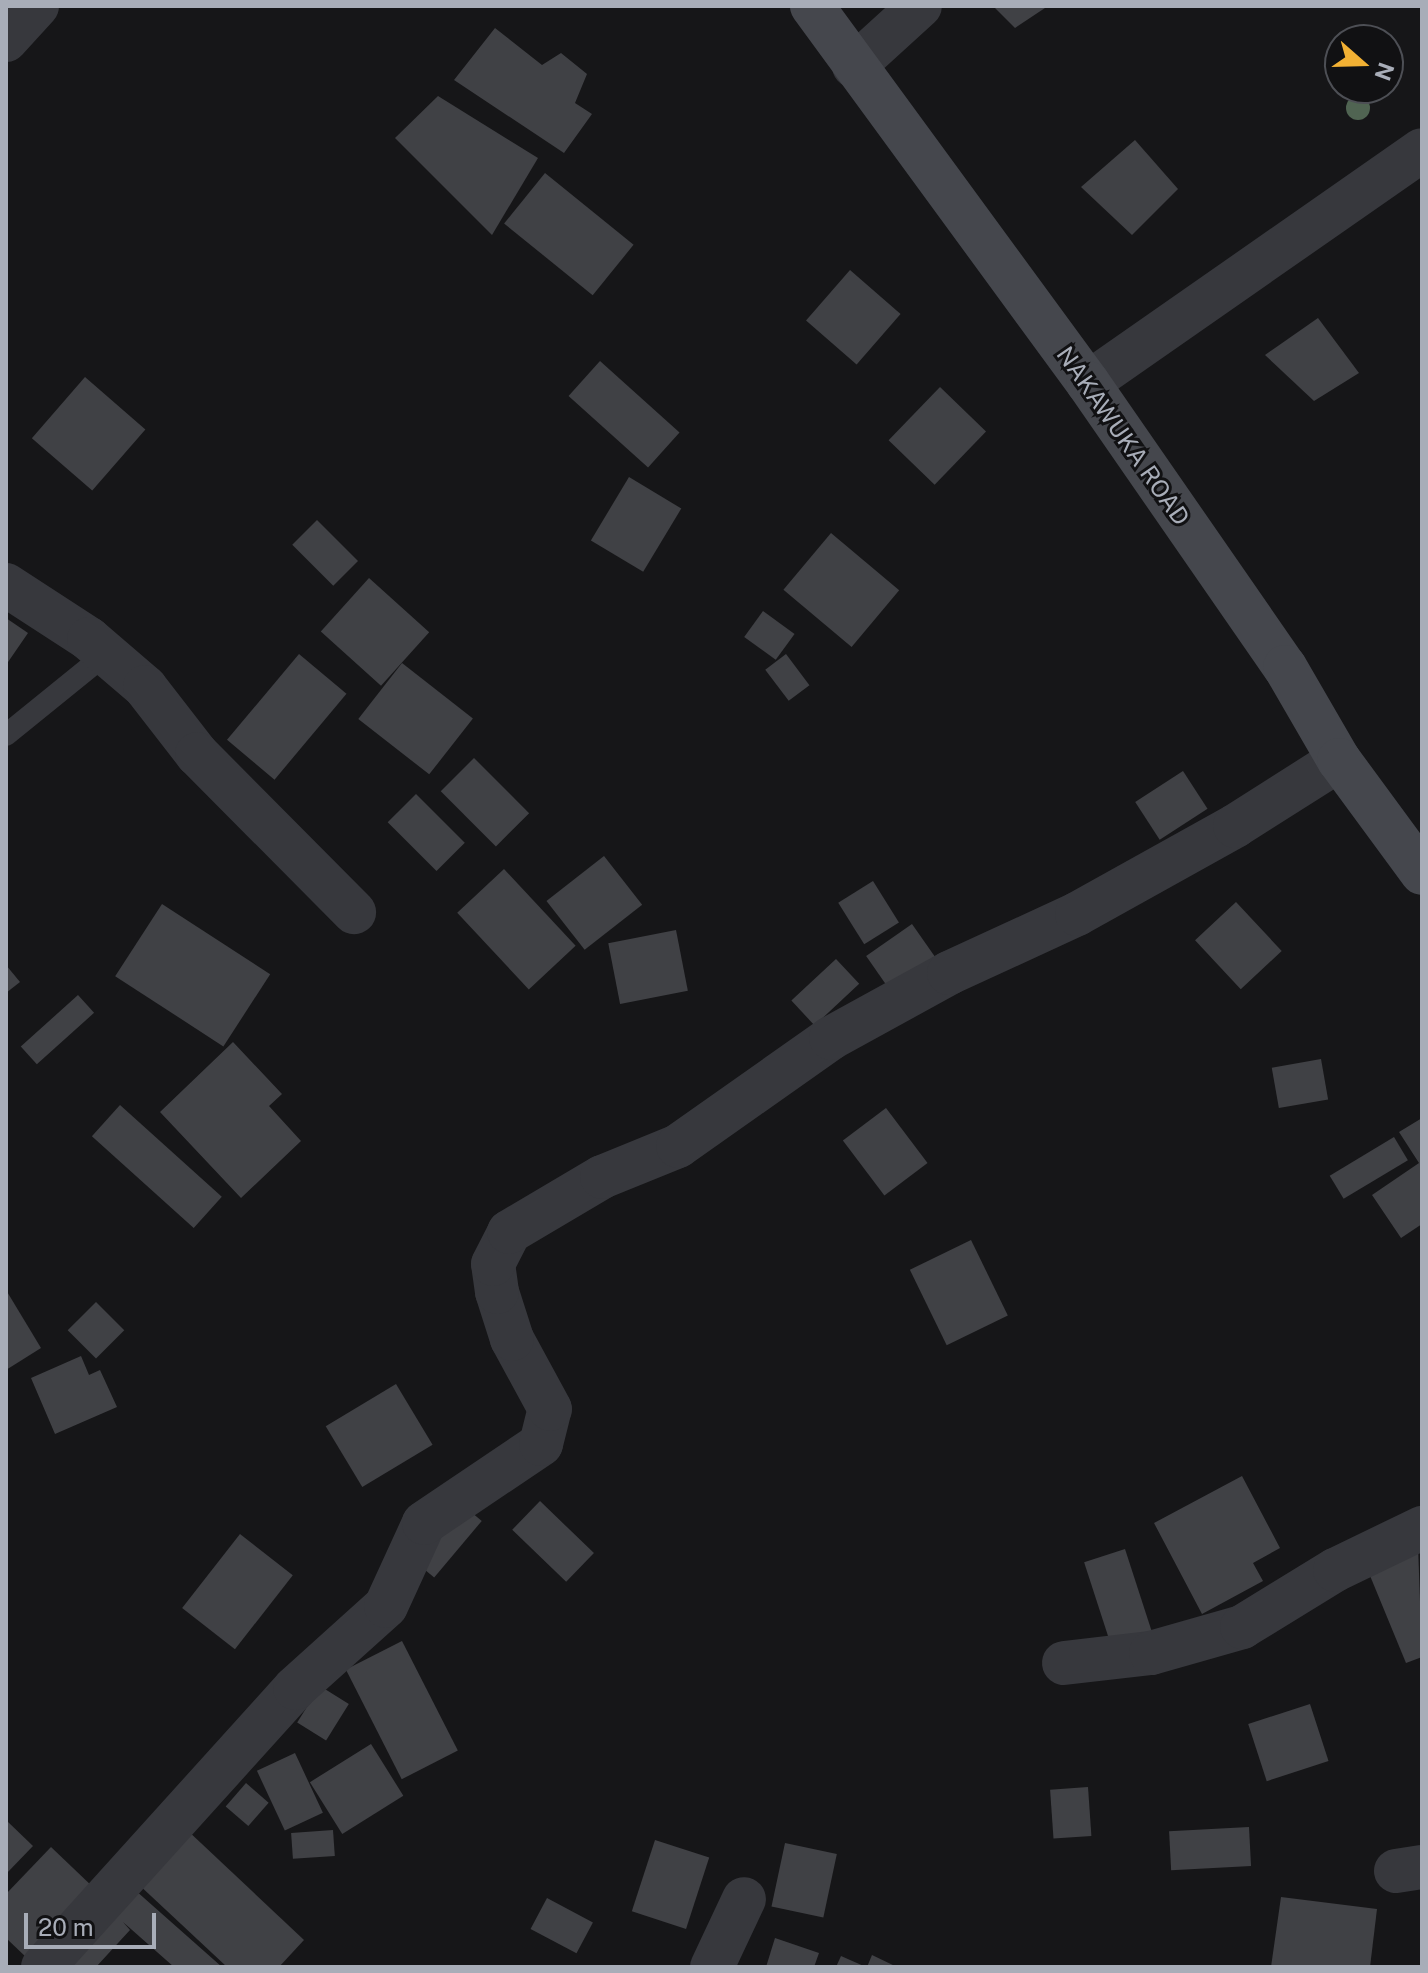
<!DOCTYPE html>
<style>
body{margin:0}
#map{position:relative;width:1428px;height:1973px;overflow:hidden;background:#161618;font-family:"Public Sans",sans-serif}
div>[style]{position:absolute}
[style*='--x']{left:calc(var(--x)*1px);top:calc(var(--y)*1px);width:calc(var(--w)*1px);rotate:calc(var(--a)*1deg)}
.building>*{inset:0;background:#404145;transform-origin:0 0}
.service>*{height:22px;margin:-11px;padding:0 11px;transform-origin:11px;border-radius:11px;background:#37383d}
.minor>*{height:44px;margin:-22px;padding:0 22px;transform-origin:22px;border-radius:22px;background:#37383d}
.secondary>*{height:44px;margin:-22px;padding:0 22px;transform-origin:22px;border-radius:22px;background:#45474d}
.trees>*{width:24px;height:24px;margin:-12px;border-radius:50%;background:#506452}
span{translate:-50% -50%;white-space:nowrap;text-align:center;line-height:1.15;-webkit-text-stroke:6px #111113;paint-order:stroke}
.street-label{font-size:24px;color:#a8adb8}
.frame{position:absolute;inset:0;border:8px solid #a8adb8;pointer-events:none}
.north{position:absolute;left:1324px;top:24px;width:80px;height:80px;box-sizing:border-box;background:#111113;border:2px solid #4d4f55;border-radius:50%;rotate:110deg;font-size:22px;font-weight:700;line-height:32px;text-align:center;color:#a8adb8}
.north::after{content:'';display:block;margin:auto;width:28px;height:36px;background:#f2b134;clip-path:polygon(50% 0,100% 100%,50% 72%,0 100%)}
.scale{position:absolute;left:24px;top:1913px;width:132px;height:36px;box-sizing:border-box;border:4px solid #a8adb8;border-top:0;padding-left:10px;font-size:24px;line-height:28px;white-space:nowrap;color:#a8adb8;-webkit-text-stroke:6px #111113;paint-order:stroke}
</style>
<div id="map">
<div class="building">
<i style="clip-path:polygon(993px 6px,1048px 6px,1015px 28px)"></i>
<i style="clip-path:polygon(495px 28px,542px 65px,561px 53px,587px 74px,575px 103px,592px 114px,564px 153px,454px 80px)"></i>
<i style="clip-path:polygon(438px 96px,538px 158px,492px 235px,395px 138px)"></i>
<i style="clip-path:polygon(1135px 140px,1178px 189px,1132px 235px,1081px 187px)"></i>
<i style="left:545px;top:173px;width:114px;height:65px;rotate:39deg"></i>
<i style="left:850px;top:270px;width:67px;height:67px;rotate:41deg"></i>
<i style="clip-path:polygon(1318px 318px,1359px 373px,1314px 401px,1265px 355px)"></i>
<i style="left:600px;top:361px;width:107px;height:47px;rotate:42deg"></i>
<i style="left:85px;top:377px;width:80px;height:81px;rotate:41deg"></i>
<i style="left:940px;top:387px;width:64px;height:74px;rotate:44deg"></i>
<i style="left:629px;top:477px;width:61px;height:74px;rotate:31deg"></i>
<i style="left:317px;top:520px;width:58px;height:35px;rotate:45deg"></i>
<i style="left:831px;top:533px;width:89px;height:74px;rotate:40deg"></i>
<i style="left:369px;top:578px;width:81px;height:72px;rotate:42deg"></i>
<i style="left:763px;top:611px;width:39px;height:32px;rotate:36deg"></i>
<i style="clip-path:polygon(6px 618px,28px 633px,6px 665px)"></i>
<i style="left:299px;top:654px;width:62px;height:112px;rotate:40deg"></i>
<i style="left:786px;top:654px;width:39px;height:26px;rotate:53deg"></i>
<i style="left:402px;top:663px;width:90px;height:71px;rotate:38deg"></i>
<i style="left:474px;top:758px;width:78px;height:47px;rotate:45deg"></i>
<i style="left:1183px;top:771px;width:45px;height:57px;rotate:57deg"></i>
<i style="left:416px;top:794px;width:69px;height:40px;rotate:45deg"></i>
<i style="left:604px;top:856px;width:62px;height:73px;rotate:52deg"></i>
<i style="left:504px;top:869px;width:105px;height:64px;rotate:47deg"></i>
<i style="left:873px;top:881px;width:49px;height:41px;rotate:58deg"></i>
<i style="left:1236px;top:902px;width:67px;height:56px;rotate:47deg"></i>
<i style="left:162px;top:904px;width:129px;height:86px;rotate:33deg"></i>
<i style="left:912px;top:924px;width:44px;height:56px;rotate:55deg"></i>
<i style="left:676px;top:930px;width:62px;height:69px;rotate:79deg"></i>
<i style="left:836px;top:959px;width:34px;height:61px;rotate:47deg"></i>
<i style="clip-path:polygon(6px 965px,20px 982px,6px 993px)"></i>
<i style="left:78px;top:995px;width:24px;height:77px;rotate:48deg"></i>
<i style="clip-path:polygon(233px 1042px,282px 1094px,269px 1106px,301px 1141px,241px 1198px,160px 1112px)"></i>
<i style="left:1321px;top:1059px;width:41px;height:50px;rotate:80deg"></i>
<i style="left:120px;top:1105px;width:137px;height:42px;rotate:42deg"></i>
<i style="left:886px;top:1108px;width:69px;height:54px;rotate:53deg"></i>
<i style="clip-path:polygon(1422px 1118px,1422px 1224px,1401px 1238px,1372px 1195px,1419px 1163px,1399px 1132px)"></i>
<i style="left:1394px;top:1137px;width:27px;height:75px;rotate:59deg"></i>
<i style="left:971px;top:1240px;width:84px;height:68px;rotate:64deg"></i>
<i style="clip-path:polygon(6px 1290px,41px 1348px,6px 1370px)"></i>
<i style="left:96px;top:1302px;width:40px;height:40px;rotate:45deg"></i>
<i style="clip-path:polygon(81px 1356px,89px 1375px,100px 1370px,117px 1407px,55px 1434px,31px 1378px)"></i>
<i style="left:396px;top:1384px;width:71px;height:82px;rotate:59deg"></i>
<i style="clip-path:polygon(1242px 1476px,1280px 1548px,1253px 1563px,1263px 1581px,1202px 1614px,1154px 1523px)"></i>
<i style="left:458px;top:1501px;width:31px;height:74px;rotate:40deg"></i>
<i style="left:540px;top:1501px;width:75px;height:40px;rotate:44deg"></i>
<i style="left:240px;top:1534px;width:67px;height:94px;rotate:38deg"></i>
<i style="clip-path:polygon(1418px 1545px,1422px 1657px,1406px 1663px,1366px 1566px)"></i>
<i style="left:1125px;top:1549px;width:89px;height:43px;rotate:72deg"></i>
<i style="left:402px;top:1641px;width:123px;height:63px;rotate:63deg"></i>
<i style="left:320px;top:1686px;width:34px;height:43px;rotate:32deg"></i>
<i style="left:1310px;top:1704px;width:60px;height:65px;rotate:72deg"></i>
<i style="left:371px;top:1744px;width:61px;height:72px;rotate:58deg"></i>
<i style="left:295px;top:1753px;width:66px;height:42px;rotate:65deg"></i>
<i style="left:246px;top:1783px;width:30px;height:31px;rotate:41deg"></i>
<i style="left:1088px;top:1787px;width:49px;height:38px;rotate:86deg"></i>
<i style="clip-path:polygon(6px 1820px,33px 1846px,6px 1874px)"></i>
<i style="left:1249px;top:1827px;width:39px;height:80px;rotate:87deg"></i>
<i style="clip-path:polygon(186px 1829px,304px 1940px,279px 1967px,227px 1967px,136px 1882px)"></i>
<i style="left:333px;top:1830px;width:26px;height:42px;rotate:86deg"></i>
<i style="left:655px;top:1840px;width:57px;height:75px;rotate:18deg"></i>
<i style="left:785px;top:1843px;width:53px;height:65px;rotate:12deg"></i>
<i style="clip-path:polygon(51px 1847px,95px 1889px,28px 1959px,6px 1938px,6px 1894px)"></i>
<i style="clip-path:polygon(135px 1890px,222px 1967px,174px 1967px,123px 1922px,130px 1930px,96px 1967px,71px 1967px)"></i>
<i style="clip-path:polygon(1281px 1897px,1377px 1909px,1370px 1967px,1271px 1967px)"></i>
<i style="left:547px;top:1898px;width:52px;height:35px;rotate:28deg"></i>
<i style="clip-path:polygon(775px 1938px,819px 1953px,814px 1967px,766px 1967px)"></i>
<i style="clip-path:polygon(872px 1955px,897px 1967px,867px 1967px)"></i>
<i style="clip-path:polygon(841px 1956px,866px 1967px,836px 1967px)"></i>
</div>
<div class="service">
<i style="--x:6;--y:735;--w:129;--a:-39"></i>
</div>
<div class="minor">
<i style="--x:6;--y:40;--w:46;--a:-47.6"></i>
<i style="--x:854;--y:66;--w:89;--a:-42.3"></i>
<i style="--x:1088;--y:383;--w:407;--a:-34.9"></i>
<i style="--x:6;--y:585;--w:99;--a:33"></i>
<i style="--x:89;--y:639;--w:74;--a:40.6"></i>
<i style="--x:145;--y:687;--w:85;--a:52.2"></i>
<i style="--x:197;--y:754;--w:223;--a:45.2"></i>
<i style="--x:1064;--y:1663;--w:88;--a:-6.6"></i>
<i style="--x:1151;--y:1653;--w:95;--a:-15.9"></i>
<i style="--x:1242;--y:1627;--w:109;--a:-31.5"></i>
<i style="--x:1335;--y:1570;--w:97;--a:-25.8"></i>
<i style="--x:1396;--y:1871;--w:26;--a:-9"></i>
<i style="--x:43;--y:1967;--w:376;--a:-47.9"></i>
<i style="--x:295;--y:1688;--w:122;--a:-42"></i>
<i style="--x:386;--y:1606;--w:91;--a:-65.4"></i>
<i style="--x:424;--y:1523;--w:141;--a:-34"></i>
<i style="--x:541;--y:1444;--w:36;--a:-76"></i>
<i style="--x:550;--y:1409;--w:80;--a:-118.5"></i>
<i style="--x:512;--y:1339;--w:49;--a:-107.7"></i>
<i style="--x:497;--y:1292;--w:28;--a:-98"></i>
<i style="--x:493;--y:1264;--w:36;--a:-63"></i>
<i style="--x:509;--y:1232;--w:108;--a:-30.6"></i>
<i style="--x:602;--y:1177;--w:82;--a:-22.2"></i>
<i style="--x:678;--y:1146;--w:187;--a:-35.2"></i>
<i style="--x:831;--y:1038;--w:135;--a:-28.8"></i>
<i style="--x:949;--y:973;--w:141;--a:-24.7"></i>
<i style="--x:1077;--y:914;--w:181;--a:-29.1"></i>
<i style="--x:1235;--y:826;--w:123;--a:-32.4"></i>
<i style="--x:712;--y:1967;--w:75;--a:-64.8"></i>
</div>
<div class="secondary">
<i style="--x:812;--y:6;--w:467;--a:53.8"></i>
<i style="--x:1088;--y:383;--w:346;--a:55.3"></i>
<i style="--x:1285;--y:667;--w:108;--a:59.9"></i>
<i style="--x:1339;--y:760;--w:140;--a:53.7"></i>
</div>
<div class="trees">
<i style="left:1358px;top:108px"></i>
</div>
<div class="street-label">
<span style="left:1123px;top:436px;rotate:55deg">NAKAWUKA ROAD</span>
</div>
<div class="frame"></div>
<div class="north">N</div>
<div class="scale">20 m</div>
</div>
